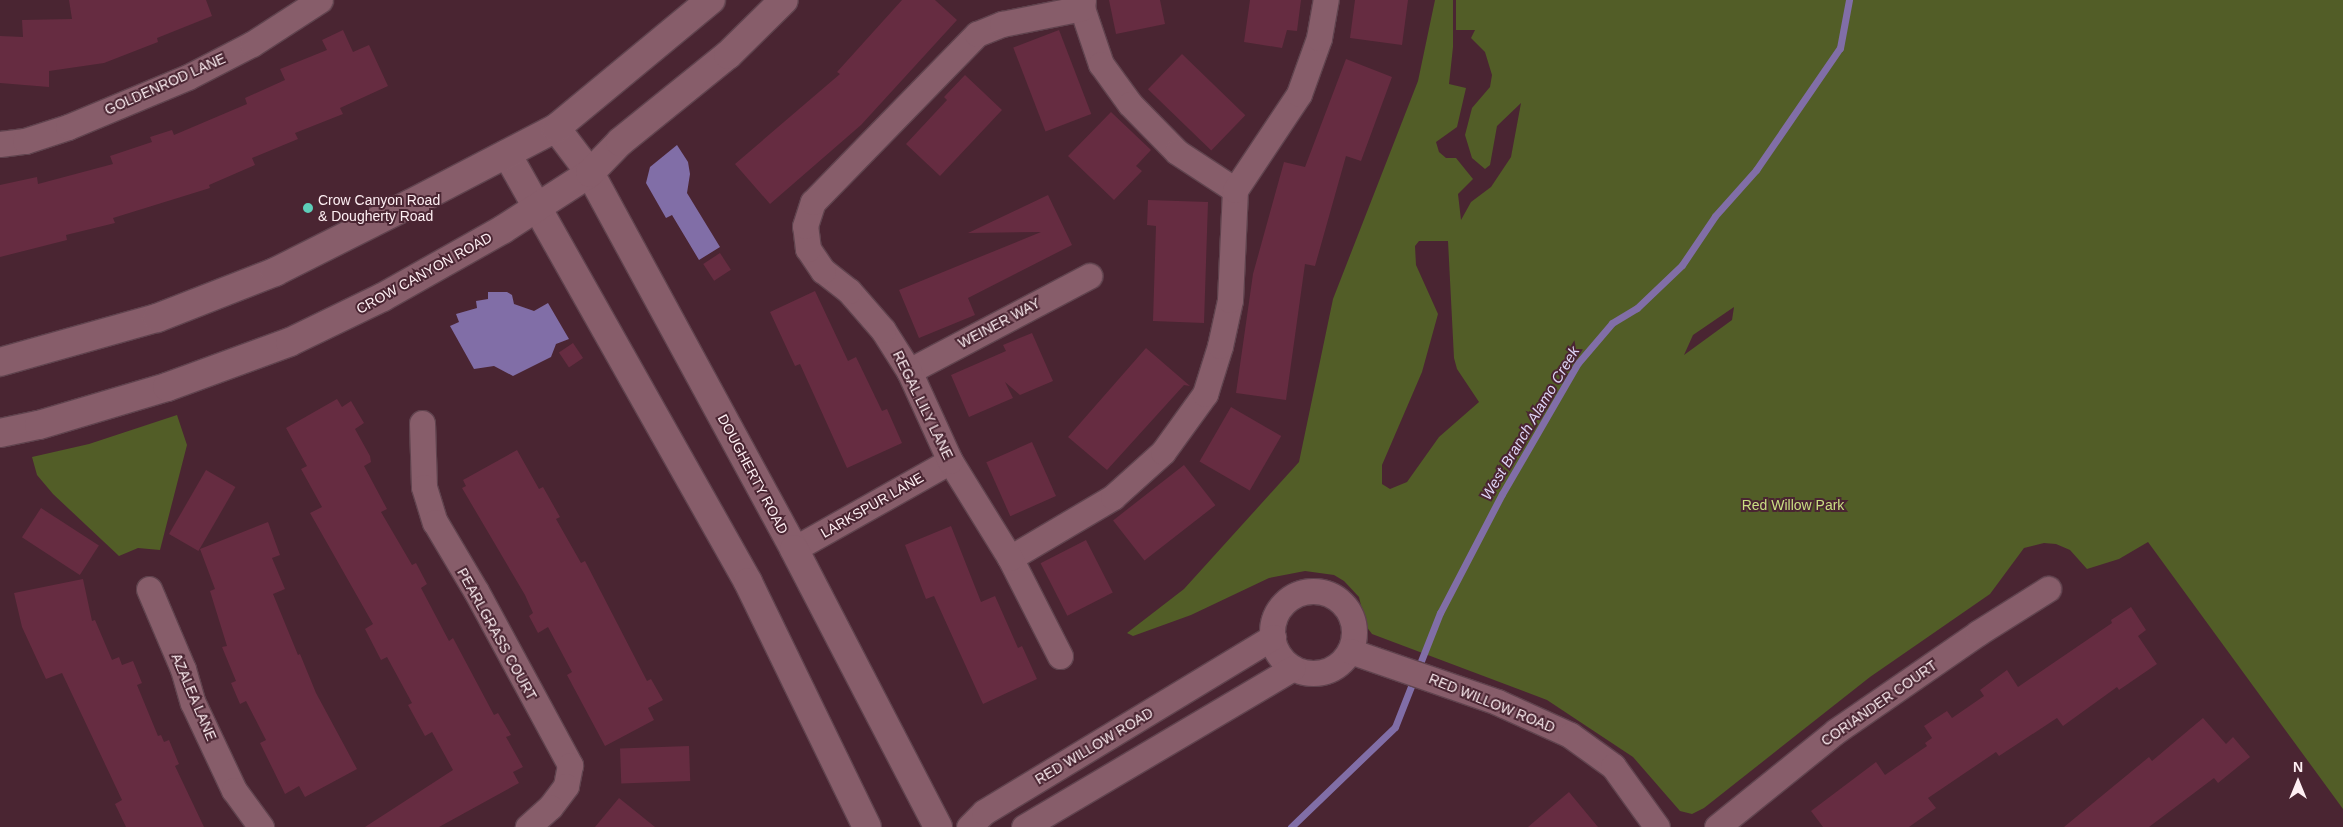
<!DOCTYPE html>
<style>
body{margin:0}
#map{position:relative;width:2343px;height:827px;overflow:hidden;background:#4a2532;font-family:Arial,sans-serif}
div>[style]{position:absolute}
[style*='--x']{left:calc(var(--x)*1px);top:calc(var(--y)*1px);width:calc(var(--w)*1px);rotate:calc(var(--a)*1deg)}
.green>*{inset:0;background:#525d27}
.water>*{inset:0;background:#816ea7}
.stream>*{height:7px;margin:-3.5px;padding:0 3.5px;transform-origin:3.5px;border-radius:3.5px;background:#816ea7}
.building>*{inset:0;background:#662c41;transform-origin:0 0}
.roads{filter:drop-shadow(1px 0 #60434e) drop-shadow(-1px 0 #60434e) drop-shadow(0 1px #60434e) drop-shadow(0 -1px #60434e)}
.street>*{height:25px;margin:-12.5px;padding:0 12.5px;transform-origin:12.5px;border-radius:12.5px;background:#875d6a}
.street>.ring{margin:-12.5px;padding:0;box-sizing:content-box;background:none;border:25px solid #875d6a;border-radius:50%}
.secondary>*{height:28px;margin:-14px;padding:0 14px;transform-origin:14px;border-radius:14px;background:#875d6a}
.dots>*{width:14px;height:14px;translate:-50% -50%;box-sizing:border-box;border:2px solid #4a2532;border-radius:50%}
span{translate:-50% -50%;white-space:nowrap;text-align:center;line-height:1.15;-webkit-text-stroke:4px #4a2532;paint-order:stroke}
.street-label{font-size:14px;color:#feeff3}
.poi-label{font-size:14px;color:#feeff3}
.left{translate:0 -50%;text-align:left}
.park-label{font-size:14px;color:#cade83}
.water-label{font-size:15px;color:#ded4f6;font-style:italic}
.north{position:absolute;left:2273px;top:757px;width:50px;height:50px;-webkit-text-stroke:4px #4a2532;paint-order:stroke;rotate:0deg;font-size:14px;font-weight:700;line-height:20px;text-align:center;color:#feeff3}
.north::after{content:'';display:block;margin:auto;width:18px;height:22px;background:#feeff3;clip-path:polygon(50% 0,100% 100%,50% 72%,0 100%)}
</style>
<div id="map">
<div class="green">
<i style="clip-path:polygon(evenodd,1435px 0,1453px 0,1453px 47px,1449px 84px,1466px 88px,1457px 127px,1436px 142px,1439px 152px,1446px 158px,1456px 158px,1473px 179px,1458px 194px,1461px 220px,1471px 202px,1491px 187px,1511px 157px,1521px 103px,1497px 126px,1490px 165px,1485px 169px,1472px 158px,1465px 135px,1472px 108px,1490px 87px,1492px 75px,1485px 52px,1471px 38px,1475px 30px,1456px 30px,1456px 0,2343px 0,2343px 809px,2148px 542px,2119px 559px,2087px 569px,2070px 550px,2056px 544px,2044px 543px,2024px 548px,1990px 594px,1870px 677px,1704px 808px,1692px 814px,1680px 811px,1633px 757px,1547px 700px,1372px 634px,1366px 626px,1359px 597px,1344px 581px,1334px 575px,1305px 571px,1269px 578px,1191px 615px,1133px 636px,1127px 633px,1184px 589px,1299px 462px,1333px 299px,1418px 81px,1435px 0,1419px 241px,1448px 241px,1454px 358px,1457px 369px,1479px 402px,1439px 437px,1407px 482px,1390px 489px,1382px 484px,1382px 465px,1422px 372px,1438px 314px,1416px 265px,1415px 246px,1419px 241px,1435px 0,1734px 307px,1732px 320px,1684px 355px,1693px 335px,1734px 307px)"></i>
<i style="clip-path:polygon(177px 415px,187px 445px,160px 550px,138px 548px,119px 556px,53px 494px,37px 475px,32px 457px,89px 444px)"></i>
</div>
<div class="water">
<i style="clip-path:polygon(677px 145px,688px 162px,690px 174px,687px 193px,720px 247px,699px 260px,672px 215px,666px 218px,646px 183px,650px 167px)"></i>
<i style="clip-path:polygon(488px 292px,507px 292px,512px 295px,514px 304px,534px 311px,548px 303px,569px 339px,556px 344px,551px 357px,513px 376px,494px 366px,474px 369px,450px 326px,459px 322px,456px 314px,477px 308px,476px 301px,488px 299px)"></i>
</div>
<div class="stream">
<i style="--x:1291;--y:827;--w:144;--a:-43.9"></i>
<i style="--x:1395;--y:727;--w:123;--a:-68.5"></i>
<i style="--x:1440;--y:613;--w:134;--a:-62.5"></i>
<i style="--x:1502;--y:494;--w:151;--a:-59.9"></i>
<i style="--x:1578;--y:363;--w:52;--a:-49.6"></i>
<i style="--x:1612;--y:323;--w:29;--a:-31"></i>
<i style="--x:1637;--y:308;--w:62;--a:-43.7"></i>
<i style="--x:1682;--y:265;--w:59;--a:-56"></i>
<i style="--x:1715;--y:216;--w:62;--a:-48.3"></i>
<i style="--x:1756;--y:170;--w:148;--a:-55.5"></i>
<i style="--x:1840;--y:48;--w:49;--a:-79.4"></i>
</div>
<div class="building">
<i style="clip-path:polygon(69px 0,206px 0,212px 16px,157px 38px,158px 42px,104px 63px,49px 71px,49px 87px,0 83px,0 36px,23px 37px,22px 20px,72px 19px)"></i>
<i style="clip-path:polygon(902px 0,935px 0,957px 20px,861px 125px,770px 204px,735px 164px,840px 74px,837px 72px)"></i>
<i style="clip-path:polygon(1109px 0,1160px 0,1165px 24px,1116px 34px)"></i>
<i style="clip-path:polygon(1250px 0,1301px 0,1297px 31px,1287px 30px,1282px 48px,1244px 42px)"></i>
<i style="clip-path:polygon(1355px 0,1408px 0,1402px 45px,1350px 38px)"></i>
<i style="clip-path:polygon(343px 30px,353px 52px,369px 45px,388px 86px,340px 108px,343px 114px,295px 133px,298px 139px,252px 158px,255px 165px,209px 185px,210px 188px,113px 218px,115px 223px,66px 235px,67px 240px,0 257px,0 185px,37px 177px,38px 184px,113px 164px,110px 156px,152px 142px,150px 137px,172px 130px,174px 135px,247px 104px,245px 98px,285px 80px,280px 69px,327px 50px,322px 40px)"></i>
<i style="left:1059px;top:30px;width:90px;height:49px;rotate:69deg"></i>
<i style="left:1182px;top:54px;width:88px;height:49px;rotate:44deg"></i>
<i style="clip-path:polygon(1346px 59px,1392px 77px,1361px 161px,1346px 156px,1315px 266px,1305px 264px,1286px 400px,1236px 393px,1253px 274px,1284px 162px,1305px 167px)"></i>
<i style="clip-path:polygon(965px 75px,1002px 110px,940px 176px,906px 144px,947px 100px,944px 97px)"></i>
<i style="clip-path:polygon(1111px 112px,1151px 150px,1136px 166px,1142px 171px,1114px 200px,1068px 156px)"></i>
<i style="clip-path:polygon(1048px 195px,1072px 245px,968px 298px,975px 315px,919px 338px,899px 290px,1041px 232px,968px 233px)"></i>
<i style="clip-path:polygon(1148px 200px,1208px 202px,1204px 323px,1153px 321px,1156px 226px,1147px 225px)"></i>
<i style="left:720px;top:253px;width:20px;height:20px;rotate:57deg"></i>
<i style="clip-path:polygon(815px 291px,848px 361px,856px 357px,882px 411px,887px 409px,902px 443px,847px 468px,800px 364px,795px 366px,770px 312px)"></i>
<i style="clip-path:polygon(1032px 333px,1053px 381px,1020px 395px,1005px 382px,1013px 398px,969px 417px,951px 375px,1006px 351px,1003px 345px)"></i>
<i style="left:573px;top:343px;width:18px;height:17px;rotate:56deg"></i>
<i style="clip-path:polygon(1146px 348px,1190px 386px,1184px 385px,1107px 470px,1068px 437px)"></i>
<i style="clip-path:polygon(337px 399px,342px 407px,351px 401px,364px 423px,355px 429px,370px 456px,371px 462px,364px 466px,387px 509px,381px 512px,412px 565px,416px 563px,427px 584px,421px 588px,449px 641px,453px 638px,494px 715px,498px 713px,511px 735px,506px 737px,523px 767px,513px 772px,519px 783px,439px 827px,365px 827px,453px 770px,432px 732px,425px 736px,408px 705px,412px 703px,387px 657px,381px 660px,365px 629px,373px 624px,310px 513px,322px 507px,301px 469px,307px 466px,286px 428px)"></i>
<i style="left:1231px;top:407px;width:58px;height:63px;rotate:30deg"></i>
<i style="left:1032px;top:442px;width:59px;height:50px;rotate:66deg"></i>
<i style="clip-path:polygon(517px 450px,539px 489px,543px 487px,560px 517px,556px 519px,581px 563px,585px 561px,647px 681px,651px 679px,663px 700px,648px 708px,654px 720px,605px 746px,567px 675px,572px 672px,548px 627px,538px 633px,529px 616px,533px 613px,525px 595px,462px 488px,466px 486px,463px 480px)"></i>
<i style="left:1184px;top:465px;width:51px;height:90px;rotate:52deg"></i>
<i style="left:206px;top:470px;width:34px;height:74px;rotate:30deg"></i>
<i style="left:41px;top:508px;width:69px;height:35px;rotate:33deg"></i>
<i style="clip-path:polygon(268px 522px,280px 555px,272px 558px,285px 589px,273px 594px,298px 655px,300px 654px,316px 693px,357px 769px,305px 797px,299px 786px,285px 794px,260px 743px,266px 740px,246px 701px,240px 704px,231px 683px,236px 681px,222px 647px,227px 646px,210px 591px,215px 589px,200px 549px)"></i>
<i style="clip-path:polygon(951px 526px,981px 602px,995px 596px,1018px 648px,1022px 646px,1037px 679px,983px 704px,934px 596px,926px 599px,905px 545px)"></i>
<i style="left:1086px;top:540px;width:59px;height:51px;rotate:63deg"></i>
<i style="clip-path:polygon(83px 579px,92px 621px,95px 620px,112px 660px,119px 657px,122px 665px,133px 661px,142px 683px,137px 685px,158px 736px,161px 735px,164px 742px,169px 740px,179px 764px,175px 766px,204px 827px,126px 827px,115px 804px,122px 800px,62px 673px,46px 679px,22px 627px,14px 593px)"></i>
<i style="clip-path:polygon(2131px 607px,2146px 630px,2138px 636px,2157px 664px,2119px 690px,2117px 687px,2063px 726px,2057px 718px,1999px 756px,1996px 752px,1928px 798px,1936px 808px,1909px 827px,1823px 827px,1811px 811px,1876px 762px,1885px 775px,1927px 746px,1925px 743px,1932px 738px,1924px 726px,1947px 711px,1952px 718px,1984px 696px,1980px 690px,2007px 670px,2018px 687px,2112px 623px,2111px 620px)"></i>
<i style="clip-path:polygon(2203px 718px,2226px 744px,2233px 737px,2250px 757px,2218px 783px,2214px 778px,2149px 827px,2064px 827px,2149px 757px,2152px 761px)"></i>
<i style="left:689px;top:746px;width:35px;height:69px;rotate:88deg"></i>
<i style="clip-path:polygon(1569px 792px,1598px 827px,1528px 827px)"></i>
<i style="clip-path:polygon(619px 798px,655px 827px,595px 827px)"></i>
</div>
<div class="roads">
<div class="street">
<i style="--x:1083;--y:0;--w:8;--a:97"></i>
<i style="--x:1082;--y:8;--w:59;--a:71.3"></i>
<i style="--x:1101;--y:64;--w:49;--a:54.1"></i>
<i style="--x:1130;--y:104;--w:67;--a:45.6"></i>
<i style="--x:1177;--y:152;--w:69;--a:33.2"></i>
<i style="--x:0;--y:144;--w:25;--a:-7"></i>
<i style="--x:25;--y:141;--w:45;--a:-18"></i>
<i style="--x:68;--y:127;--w:130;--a:-22.6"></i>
<i style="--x:188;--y:77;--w:72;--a:-27.3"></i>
<i style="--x:252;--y:44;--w:81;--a:-32.9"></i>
<i style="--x:909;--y:371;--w:204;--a:-27.8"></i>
<i style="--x:422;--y:423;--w:64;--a:88.2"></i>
<i style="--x:424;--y:487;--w:37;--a:73"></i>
<i style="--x:435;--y:522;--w:80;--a:59.3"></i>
<i style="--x:476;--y:591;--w:198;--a:61.6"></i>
<i style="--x:570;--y:765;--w:21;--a:101"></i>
<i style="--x:566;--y:786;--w:26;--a:127"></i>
<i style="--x:550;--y:807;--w:30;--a:138"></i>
<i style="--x:794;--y:549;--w:179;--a:-29.4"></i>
<i style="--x:1010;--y:558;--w:120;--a:-30.6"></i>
<i style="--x:1113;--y:497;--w:67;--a:-42"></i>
<i style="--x:1163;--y:452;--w:72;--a:-54.1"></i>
<i style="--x:1205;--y:394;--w:50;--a:-72.6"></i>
<i style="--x:1220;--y:346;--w:47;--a:-77.7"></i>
<i style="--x:1230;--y:300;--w:110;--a:-87.4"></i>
<i style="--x:1235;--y:190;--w:115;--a:-56.3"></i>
<i style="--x:1299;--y:94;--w:59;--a:-70.3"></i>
<i style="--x:1319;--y:38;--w:39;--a:-80"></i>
<i style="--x:149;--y:589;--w:87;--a:67"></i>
<i style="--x:183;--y:669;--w:35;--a:74"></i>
<i style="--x:193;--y:703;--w:96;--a:64.8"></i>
<i style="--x:234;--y:790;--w:46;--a:53.9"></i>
<i class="ring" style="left:1272px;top:591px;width:57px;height:57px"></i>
<i style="--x:1350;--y:651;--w:156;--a:19.1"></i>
<i style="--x:1497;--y:702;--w:80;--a:24.3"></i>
<i style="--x:1570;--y:735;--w:53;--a:35.8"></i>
<i style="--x:1613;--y:766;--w:75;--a:54.2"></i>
<i style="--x:1060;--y:656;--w:110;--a:-117"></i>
<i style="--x:1010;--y:558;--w:114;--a:-121.7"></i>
<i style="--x:950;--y:461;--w:99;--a:-114.5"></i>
<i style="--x:909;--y:371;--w:49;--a:-122.4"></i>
<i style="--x:883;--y:330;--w:52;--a:-131.1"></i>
<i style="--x:849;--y:291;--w:33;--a:-142"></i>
<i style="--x:823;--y:271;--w:27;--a:-124"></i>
<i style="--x:808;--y:249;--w:23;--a:-97"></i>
<i style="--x:805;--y:226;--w:25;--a:-72"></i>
<i style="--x:813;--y:202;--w:235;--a:-45.7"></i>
<i style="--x:977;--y:34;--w:27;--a:-22"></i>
<i style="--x:1002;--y:24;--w:82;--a:-11.3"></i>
<i style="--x:969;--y:827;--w:21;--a:-45"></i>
<i style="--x:984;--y:812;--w:338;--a:-31.2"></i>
<i style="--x:1024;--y:827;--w:312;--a:-30.6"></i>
<i style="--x:1717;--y:827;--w:153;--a:-38.9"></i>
<i style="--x:1836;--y:731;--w:173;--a:-34.6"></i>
<i style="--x:1978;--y:633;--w:83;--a:-32.2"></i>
</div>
<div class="secondary">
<i style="--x:556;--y:128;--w:56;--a:52.9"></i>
<i style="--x:590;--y:173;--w:428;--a:61.5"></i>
<i style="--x:794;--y:549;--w:313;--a:62.6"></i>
<i style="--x:507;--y:154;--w:491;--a:60.6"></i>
<i style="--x:748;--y:582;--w:272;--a:64.1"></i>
<i style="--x:0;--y:362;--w:163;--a:-15.7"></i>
<i style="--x:157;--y:318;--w:127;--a:-21.3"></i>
<i style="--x:275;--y:272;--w:151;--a:-26.7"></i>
<i style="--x:410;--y:204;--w:165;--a:-27.5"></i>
<i style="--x:556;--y:128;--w:201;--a:-39.6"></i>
<i style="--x:0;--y:433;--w:40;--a:-12"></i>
<i style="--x:39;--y:425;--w:134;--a:-16.5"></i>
<i style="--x:167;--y:387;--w:131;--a:-20.1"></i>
<i style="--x:290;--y:342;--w:103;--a:-25.8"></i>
<i style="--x:383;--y:297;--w:137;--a:-29.4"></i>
<i style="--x:502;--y:230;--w:105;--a:-32.9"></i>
<i style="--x:590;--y:173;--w:43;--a:-45.9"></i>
<i style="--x:620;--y:142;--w:139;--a:-38.9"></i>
<i style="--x:728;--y:55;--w:78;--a:-44.5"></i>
</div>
</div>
<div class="dots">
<i style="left:308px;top:208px;background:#5dceb9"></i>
</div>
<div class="street-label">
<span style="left:165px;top:84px;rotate:-24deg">GOLDENROD LANE</span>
<span style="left:424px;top:273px;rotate:-29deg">CROW CANYON ROAD</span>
<span style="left:999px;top:323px;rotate:-28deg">WEINER WAY</span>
<span style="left:923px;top:405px;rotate:64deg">REGAL LILY LANE</span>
<span style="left:753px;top:474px;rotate:62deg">DOUGHERTY ROAD</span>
<span style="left:872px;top:505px;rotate:-30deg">LARKSPUR LANE</span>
<span style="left:497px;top:634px;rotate:61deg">PEARLGRASS COURT</span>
<span style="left:194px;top:697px;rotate:67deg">AZALEA LANE</span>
<span style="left:1492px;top:703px;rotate:22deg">RED WILLOW ROAD</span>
<span style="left:1879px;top:703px;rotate:-35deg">CORIANDER COURT</span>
<span style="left:1094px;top:746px;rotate:-31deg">RED WILLOW ROAD</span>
</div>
<div class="poi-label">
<span class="left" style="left:318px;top:208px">Crow Canyon Road<br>&amp; Dougherty Road</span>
</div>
<div class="park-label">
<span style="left:1793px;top:505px">Red Willow Park</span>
</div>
<div class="water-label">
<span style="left:1530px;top:423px;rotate:-59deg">West Branch Alamo Creek</span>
</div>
<div class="north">N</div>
</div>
